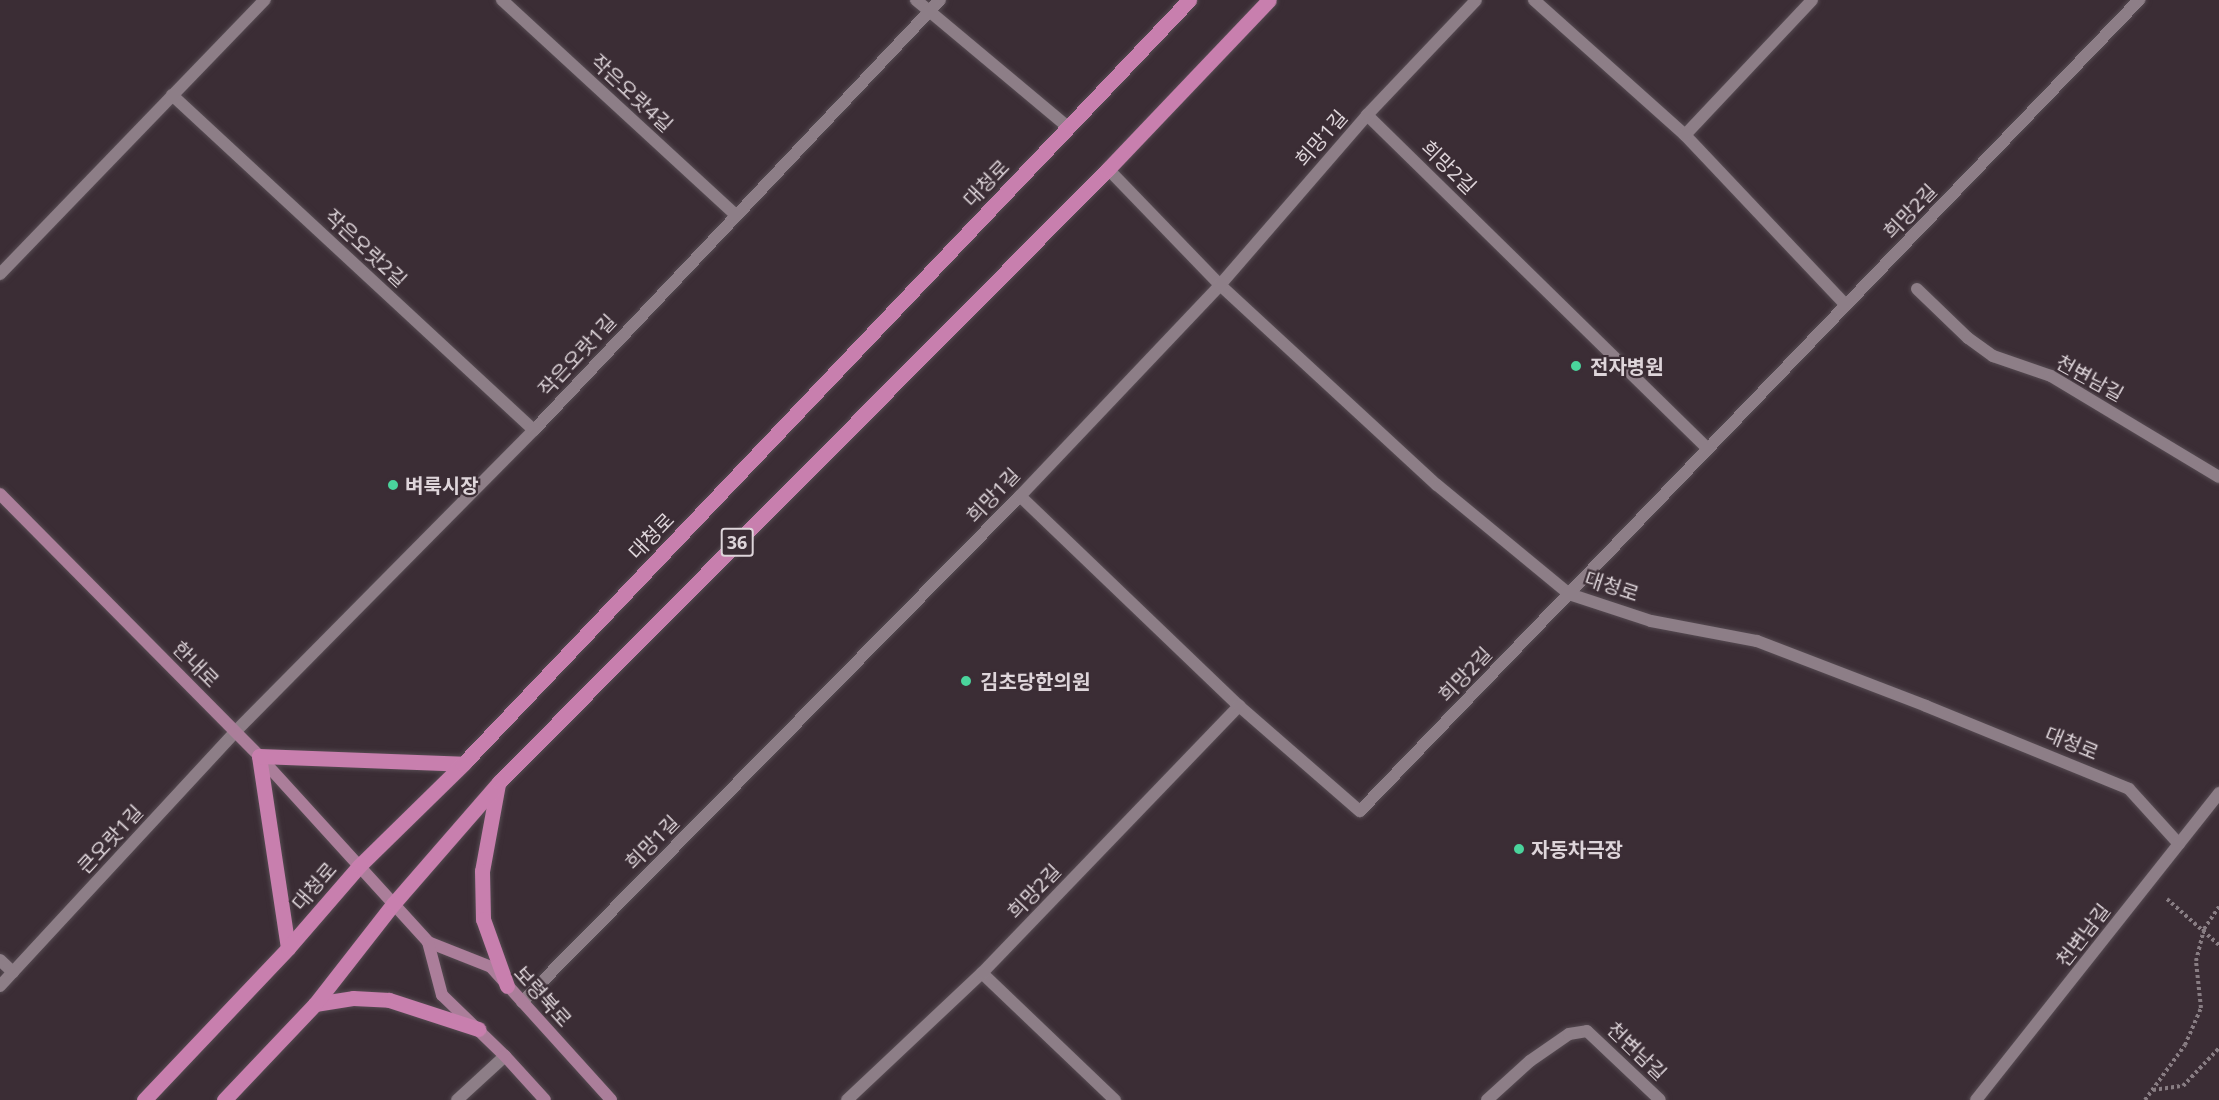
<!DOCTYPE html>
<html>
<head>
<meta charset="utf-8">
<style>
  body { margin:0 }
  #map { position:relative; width:2219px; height:1100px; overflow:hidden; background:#3b2d35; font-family:"Noto Sans","Noto Sans KR",sans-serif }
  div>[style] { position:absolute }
  .path>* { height:4px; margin-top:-2px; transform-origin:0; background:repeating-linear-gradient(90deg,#887d83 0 3px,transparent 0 6px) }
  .roads { filter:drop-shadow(0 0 2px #564b52) drop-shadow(0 0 2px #564b52) }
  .service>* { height:12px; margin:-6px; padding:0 6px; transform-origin:6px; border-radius:6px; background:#8d7e87 }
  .minor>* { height:12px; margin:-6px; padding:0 6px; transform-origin:6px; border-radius:6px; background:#8d7e87 }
  .tertiary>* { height:12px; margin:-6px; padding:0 6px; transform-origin:6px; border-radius:6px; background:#8d7e87 }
  .secondary>* { height:12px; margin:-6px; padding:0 6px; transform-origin:6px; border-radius:6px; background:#ab7e9a }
  .primary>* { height:15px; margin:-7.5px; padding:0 7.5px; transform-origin:7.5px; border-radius:7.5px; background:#c87fae }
  .dots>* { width:16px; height:16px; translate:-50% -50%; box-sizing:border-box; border:3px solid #3b2d35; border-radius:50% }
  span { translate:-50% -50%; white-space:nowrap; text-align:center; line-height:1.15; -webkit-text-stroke:4.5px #3b2d35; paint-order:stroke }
  .shield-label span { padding:2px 4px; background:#3b2d35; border:2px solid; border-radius:4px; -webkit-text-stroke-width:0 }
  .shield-label { font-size:18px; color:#ded5da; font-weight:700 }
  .street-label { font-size:20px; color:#ded5da }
  .poi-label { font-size:20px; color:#ded5da; font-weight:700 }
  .left { translate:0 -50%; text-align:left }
</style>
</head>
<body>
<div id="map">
  <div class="path">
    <i style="left:2167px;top:899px;width:69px;rotate:41.5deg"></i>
    <i style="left:2153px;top:1090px;width:30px;rotate:-8deg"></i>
    <i style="left:2183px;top:1086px;width:52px;rotate:-46.5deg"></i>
    <i style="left:2145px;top:1100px;width:68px;rotate:-54deg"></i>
    <i style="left:2185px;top:1045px;width:40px;rotate:-66.6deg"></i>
    <i style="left:2201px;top:1008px;width:47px;rotate:-96.1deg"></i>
    <i style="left:2196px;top:961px;width:33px;rotate:-76deg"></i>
    <i style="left:2204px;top:929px;width:27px;rotate:-56deg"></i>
  </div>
  <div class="roads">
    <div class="service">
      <i style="left:1917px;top:289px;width:71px;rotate:43.9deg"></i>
      <i style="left:1968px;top:338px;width:31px;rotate:36deg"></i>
      <i style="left:1993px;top:356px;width:61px;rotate:19deg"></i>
      <i style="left:2051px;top:376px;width:196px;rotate:31deg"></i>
    </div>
    <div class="minor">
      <i style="left:502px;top:0;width:318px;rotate:42.6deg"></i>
      <i style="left:916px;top:0;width:198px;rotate:39.9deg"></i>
      <i style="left:1534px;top:0;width:203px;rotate:41.8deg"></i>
      <i style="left:1685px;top:135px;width:234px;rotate:46.6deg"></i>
      <i style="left:172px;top:95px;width:493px;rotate:42.8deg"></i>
      <i style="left:1367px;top:115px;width:477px;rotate:44.4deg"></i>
      <i style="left:1685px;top:135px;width:185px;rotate:-46.7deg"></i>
      <i style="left:1108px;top:169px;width:161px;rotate:46deg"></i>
      <i style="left:1220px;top:285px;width:295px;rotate:42.7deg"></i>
      <i style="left:1437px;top:485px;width:171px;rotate:39.5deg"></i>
      <i style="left:1569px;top:594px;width:86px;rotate:18.2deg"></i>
      <i style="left:1651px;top:621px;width:108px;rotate:10.7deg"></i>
      <i style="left:1757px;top:641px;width:181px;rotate:21deg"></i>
      <i style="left:1926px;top:706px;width:219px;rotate:22.2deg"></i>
      <i style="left:2129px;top:789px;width:74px;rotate:47.7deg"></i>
      <i style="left:0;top:274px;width:381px;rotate:-46deg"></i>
      <i style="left:1020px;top:496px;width:303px;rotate:43.8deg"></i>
      <i style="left:0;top:960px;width:18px;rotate:43deg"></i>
      <i style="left:982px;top:973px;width:184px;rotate:43.7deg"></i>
      <i style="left:0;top:986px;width:347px;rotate:-47.2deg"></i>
      <i style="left:236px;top:731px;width:424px;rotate:-45.3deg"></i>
      <i style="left:534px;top:430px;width:591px;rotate:-46.64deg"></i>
      <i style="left:522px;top:1002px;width:710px;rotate:-45.46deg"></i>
      <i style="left:1020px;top:496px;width:291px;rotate:-46.5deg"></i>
      <i style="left:1220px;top:285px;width:225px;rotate:-49.1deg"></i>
      <i style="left:1367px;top:115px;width:158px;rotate:-46.5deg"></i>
      <i style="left:457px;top:1100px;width:65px;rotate:-42.5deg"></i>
      <i style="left:847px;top:1100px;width:185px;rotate:-43.3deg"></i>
      <i style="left:982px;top:973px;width:371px;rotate:-46.1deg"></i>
      <i style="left:1239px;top:706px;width:160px;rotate:41deg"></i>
      <i style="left:1360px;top:811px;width:1125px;rotate:-46.15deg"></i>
      <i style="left:1487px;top:1100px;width:58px;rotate:-42.2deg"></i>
      <i style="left:1530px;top:1061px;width:47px;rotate:-34.7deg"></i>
      <i style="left:1569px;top:1034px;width:18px;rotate:-9deg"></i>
      <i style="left:1587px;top:1031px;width:100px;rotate:43.4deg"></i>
    </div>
    <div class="tertiary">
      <i style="left:1976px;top:1100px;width:392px;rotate:-51.6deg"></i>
    </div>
    <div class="secondary">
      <i style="left:0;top:494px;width:368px;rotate:45.3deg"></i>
      <i style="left:259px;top:756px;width:251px;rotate:47.7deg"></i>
      <i style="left:428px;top:942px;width:68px;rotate:21.6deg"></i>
      <i style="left:491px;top:967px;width:179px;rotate:47.9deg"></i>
      <i style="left:428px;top:942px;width:55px;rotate:75.2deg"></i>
      <i style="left:442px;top:995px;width:88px;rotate:44.1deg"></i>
      <i style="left:505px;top:1056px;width:59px;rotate:47.7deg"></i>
    </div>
    <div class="primary">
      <i style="left:498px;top:784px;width:88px;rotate:100.4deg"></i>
      <i style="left:482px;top:871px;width:48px;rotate:88.8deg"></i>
      <i style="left:483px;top:919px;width:71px;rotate:70.3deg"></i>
      <i style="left:288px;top:948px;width:194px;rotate:-98.6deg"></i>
      <i style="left:259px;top:756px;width:204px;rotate:2.2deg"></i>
      <i style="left:315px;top:1004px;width:38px;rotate:-9deg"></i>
      <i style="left:353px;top:998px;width:36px;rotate:3deg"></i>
      <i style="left:389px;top:1000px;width:94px;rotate:18deg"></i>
      <i style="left:144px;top:1100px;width:209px;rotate:-46.5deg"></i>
      <i style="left:288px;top:948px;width:108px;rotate:-49.1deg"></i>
      <i style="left:359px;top:866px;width:146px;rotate:-44.4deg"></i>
      <i style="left:463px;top:764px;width:1054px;rotate:-46.46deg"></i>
      <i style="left:224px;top:1100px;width:132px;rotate:-46.5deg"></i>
      <i style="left:315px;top:1004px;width:128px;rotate:-52deg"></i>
      <i style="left:394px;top:903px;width:160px;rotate:-49deg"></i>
      <i style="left:499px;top:782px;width:864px;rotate:-45.19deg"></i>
      <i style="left:1108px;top:169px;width:233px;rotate:-46.4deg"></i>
    </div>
  </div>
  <div class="dots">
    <i style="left:1576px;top:366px;background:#4ad49c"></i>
    <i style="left:393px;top:485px;background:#4ad49c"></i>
    <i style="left:966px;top:681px;background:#4ad49c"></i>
    <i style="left:1519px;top:849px;background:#4ad49c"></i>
  </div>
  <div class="shield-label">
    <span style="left:737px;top:542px">36</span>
  </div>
  <div class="street-label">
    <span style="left:632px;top:93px;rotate:43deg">작은오랏4길</span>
    <span style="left:1321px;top:138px;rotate:-49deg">희망1길</span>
    <span style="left:1449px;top:167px;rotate:44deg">희망2길</span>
    <span style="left:986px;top:183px;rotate:-46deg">대청로</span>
    <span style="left:1910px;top:211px;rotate:-46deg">희망2길</span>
    <span style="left:366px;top:248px;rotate:43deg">작은오랏2길</span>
    <span style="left:577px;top:355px;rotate:-47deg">작은오랏1길</span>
    <span style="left:2090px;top:378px;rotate:29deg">천변남길</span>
    <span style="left:993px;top:495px;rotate:-46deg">희망1길</span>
    <span style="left:651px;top:536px;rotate:-46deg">대청로</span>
    <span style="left:1612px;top:586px;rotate:18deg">대청로</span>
    <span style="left:196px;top:664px;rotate:45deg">한내로</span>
    <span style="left:1465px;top:674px;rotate:-46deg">희망2길</span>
    <span style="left:2072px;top:743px;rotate:22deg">대청로</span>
    <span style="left:110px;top:839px;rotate:-47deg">큰오랏1길</span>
    <span style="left:652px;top:842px;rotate:-45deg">희망1길</span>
    <span style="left:314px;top:886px;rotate:-49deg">대청로</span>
    <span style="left:1034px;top:891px;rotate:-46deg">희망2길</span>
    <span style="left:2083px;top:935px;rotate:-52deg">천변남길</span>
    <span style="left:543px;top:996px;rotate:48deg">보령북로</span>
    <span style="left:1637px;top:1051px;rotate:44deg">천변남길</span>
  </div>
  <div class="poi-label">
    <span class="left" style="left:1590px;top:366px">전자병원</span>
    <span class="left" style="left:405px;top:485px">벼룩시장</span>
    <span class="left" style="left:980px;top:681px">김초당한의원</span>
    <span class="left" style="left:1531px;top:849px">자동차극장</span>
  </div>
</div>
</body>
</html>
